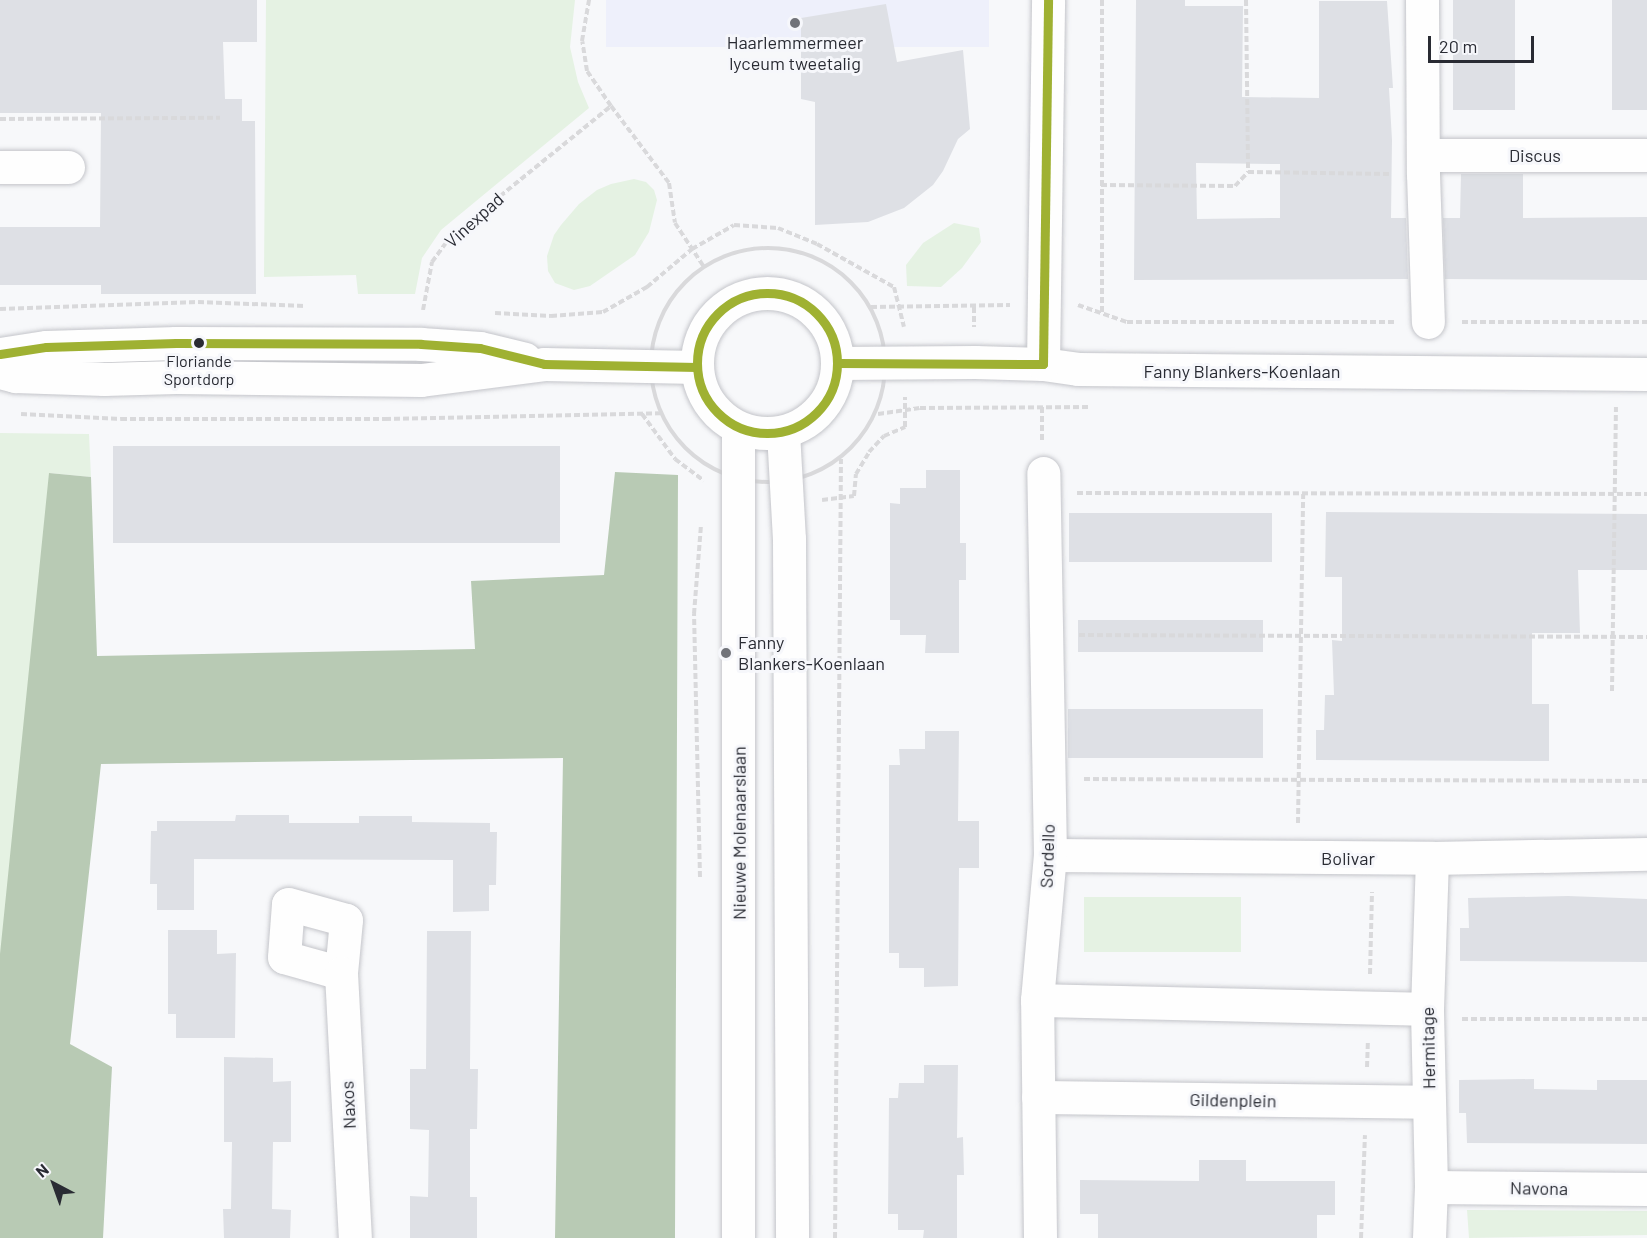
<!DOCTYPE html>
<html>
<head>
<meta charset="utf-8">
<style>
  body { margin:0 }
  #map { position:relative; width:1647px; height:1238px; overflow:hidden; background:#f7f8fa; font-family:Barlow,sans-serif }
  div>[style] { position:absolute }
  .built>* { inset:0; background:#eef0fb; transform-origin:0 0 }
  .green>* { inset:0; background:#e5f2e3; transform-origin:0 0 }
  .water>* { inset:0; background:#b8cab4 }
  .building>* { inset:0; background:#dee0e5; transform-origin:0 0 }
  .path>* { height:4px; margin-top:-2px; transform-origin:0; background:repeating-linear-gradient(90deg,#d9d9db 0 6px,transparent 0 9px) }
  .path>.ring { margin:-2px; padding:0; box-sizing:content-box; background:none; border:4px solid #d9d9db; border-radius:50% }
  .roads { filter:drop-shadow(0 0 2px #c4c5ca) drop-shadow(0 0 2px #c4c5ca) }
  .street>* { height:33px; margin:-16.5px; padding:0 16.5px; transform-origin:16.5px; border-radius:16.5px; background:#fefefe }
  .secondary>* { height:33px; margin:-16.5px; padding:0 16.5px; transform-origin:16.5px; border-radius:16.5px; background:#fefefe }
  .secondary>.ring { margin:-16.5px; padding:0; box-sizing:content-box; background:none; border:33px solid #fefefe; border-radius:50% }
  .bus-1>* { height:9px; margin:-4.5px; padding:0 4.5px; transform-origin:4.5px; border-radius:4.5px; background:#9fb132 }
  .bus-1>.ring { margin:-4.5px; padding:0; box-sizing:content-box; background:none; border:9px solid #9fb132; border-radius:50% }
  .dots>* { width:16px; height:16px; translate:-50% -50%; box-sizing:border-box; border:3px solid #f6f7fb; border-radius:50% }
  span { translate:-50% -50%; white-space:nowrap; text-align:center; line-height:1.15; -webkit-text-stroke:6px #f6f7fb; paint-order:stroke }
  .bus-label { font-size:16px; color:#292b33 }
  .poi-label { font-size:18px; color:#292b33 }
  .left { translate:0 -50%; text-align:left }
  .street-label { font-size:18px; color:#292b33 }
  .north { position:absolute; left:24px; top:1154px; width:60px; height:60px; -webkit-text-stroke:4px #f6f7fb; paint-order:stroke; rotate:319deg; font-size:16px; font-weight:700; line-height:24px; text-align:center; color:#292b33 }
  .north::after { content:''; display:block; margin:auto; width:21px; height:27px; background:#292b33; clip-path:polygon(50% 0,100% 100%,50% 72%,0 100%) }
  .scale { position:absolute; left:1428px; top:36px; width:106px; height:27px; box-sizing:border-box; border:3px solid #292b33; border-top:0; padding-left:8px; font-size:18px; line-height:21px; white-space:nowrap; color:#292b33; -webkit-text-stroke:4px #f6f7fb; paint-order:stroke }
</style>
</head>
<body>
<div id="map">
  <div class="built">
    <i style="left:606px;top:0;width:383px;height:47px"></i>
  </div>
  <div class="green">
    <i style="clip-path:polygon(266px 0,575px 0,570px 47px,578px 82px,589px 108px,441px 230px,422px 258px,415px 294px,358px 294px,356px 275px,264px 277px)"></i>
    <i style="clip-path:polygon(634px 179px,646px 182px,654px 190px,657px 200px,649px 232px,635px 255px,590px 286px,574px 290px,555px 283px,548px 271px,547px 256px,554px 235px,561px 225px,579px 204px,597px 190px,611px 184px)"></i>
    <i style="clip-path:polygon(954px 223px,979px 228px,981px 242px,962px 268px,941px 287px,907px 286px,906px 265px,923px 243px)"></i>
    <i style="clip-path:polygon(0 433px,89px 434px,91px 477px,50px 473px,0 1110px)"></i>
    <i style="left:1241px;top:897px;width:55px;height:157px;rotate:90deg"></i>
    <i style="clip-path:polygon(1467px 1210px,1647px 1211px,1647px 1235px,1469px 1238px)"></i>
  </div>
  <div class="water">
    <i style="clip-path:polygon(615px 472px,678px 475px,675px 1238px,555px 1238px,563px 758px,101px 764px,70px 1044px,112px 1067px,103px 1238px,0 1238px,0 954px,49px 473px,91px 477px,97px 656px,475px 649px,471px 581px,604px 575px)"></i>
  </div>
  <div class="building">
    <i style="clip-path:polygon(0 0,257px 0,257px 42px,223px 42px,225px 99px,242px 99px,242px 121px,255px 121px,256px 294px,101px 294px,101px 285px,0 285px,0 227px,100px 227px,101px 113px,0 113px)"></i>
    <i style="clip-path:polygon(evenodd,1136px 0,1185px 0,1185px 6px,1243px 6px,1242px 97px,1319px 98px,1319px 1px,1387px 1px,1393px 88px,1389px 88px,1392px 140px,1391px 218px,1406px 218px,1408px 279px,1134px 280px,1136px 0,1196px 163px,1280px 164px,1280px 218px,1197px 219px,1196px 163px)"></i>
    <i style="left:1453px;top:0;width:62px;height:110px"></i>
    <i style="left:1612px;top:0;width:35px;height:110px"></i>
    <i style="clip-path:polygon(886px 4px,897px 62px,963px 50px,970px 129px,958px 139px,943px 171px,933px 185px,904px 208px,868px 222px,815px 225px,815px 102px,801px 99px,801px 18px)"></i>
    <i style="clip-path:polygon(1461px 174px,1523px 174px,1523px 218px,1647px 217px,1647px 280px,1445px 279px,1443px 218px,1460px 218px)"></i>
    <i style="left:113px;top:446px;width:447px;height:97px"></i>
    <i style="clip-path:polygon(926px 470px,960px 470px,960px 543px,966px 543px,966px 580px,959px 580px,959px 653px,925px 653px,926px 635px,900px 635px,900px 620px,890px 620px,890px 503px,900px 504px,900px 488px,926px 488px)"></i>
    <i style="clip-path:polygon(1326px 512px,1647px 514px,1647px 570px,1578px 570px,1580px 633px,1532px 633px,1532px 704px,1549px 704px,1549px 761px,1316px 760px,1316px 730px,1324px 730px,1325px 695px,1334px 695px,1332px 640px,1342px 641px,1342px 577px,1325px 577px)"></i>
    <i style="left:1069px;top:513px;width:203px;height:49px"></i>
    <i style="left:1078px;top:620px;width:185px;height:32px"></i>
    <i style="left:1068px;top:709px;width:195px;height:49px"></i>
    <i style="clip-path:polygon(925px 731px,959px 731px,958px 821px,979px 821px,979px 868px,959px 868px,958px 986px,924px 987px,924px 968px,899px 968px,899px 953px,889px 953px,889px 765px,900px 765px,899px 749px,925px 749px)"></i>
    <i style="clip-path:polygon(236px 815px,289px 815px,289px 823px,359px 823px,359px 816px,412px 816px,412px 822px,490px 823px,490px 832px,497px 832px,496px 885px,489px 885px,489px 911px,453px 912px,453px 860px,194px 859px,194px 910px,157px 910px,157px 884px,150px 884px,151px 831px,157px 831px,157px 821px,235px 821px)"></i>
    <i style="clip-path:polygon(1568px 896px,1647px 899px,1647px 962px,1460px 961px,1460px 928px,1469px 928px,1468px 898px)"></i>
    <i style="clip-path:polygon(168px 930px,217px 930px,217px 954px,236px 953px,235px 1038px,176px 1038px,176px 1014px,168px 1014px)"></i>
    <i style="clip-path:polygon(427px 931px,471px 931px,470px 1069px,478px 1069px,477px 1129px,470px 1129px,470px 1197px,477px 1197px,477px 1238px,410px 1238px,410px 1196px,428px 1197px,429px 1130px,410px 1129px,410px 1069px,426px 1069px)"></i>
    <i style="clip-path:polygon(224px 1057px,273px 1058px,273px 1082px,291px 1081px,291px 1142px,273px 1142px,272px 1209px,291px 1210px,290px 1238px,224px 1238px,223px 1209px,231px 1209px,232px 1142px,224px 1142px)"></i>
    <i style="clip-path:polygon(924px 1065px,958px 1065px,957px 1138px,963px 1137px,964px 1175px,957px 1175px,957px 1238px,923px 1238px,924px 1230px,898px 1230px,898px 1214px,888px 1214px,889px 1098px,898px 1098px,899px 1083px,924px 1083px)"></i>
    <i style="clip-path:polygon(1534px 1079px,1534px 1089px,1597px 1090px,1597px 1080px,1647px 1080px,1647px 1144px,1467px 1143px,1466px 1113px,1459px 1113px,1459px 1080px)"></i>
    <i style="clip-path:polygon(1199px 1160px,1246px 1160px,1246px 1181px,1335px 1181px,1335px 1215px,1317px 1215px,1317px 1238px,1098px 1238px,1098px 1214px,1080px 1214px,1080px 1180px,1199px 1181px)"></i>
  </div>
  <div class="path">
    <i style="left:1102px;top:0;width:315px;rotate:90deg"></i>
    <i style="left:1246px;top:0;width:172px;rotate:89.3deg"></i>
    <i style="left:1248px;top:172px;width:141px;rotate:0.8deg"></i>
    <i style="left:611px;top:106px;width:96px;rotate:53deg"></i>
    <i style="left:669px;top:183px;width:40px;rotate:81.5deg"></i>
    <i style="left:675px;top:223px;width:53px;rotate:56.6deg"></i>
    <i style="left:0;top:119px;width:220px;rotate:-0.3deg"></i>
    <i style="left:1101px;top:185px;width:134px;rotate:0.4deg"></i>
    <i style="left:1235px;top:186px;width:19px;rotate:-47deg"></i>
    <i class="ring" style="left:651px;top:248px;width:230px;height:230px"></i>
    <i style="left:1078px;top:305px;width:52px;rotate:19.1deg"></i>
    <i style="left:1127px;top:322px;width:267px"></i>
    <i style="left:871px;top:307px;width:139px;rotate:-0.8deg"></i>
    <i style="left:974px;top:307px;width:20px;rotate:90deg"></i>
    <i style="left:0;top:309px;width:198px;rotate:-2deg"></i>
    <i style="left:198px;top:302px;width:107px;rotate:2.1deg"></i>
    <i style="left:423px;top:310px;width:49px;rotate:-79.4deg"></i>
    <i style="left:432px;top:262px;width:32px;rotate:-54deg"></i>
    <i style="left:451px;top:236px;width:206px;rotate:-39.1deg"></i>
    <i style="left:611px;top:106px;width:42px;rotate:-124.4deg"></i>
    <i style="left:587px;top:71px;width:30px;rotate:-99deg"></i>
    <i style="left:582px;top:41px;width:42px;rotate:-80.3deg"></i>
    <i style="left:495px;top:313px;width:56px;rotate:3.1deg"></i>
    <i style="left:551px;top:316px;width:52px;rotate:-4.4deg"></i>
    <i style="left:603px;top:312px;width:51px;rotate:-29.6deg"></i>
    <i style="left:647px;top:287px;width:59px;rotate:-40.2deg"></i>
    <i style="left:692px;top:249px;width:48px;rotate:-29.7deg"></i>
    <i style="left:734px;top:225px;width:44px;rotate:3.9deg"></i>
    <i style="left:778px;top:228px;width:42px;rotate:22.3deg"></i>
    <i style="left:817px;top:244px;width:88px;rotate:29.2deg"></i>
    <i style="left:894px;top:287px;width:41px;rotate:76deg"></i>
    <i style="left:1462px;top:322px;width:185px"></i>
    <i style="left:1042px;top:407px;width:33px;rotate:90deg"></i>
    <i style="left:21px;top:414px;width:100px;rotate:2.9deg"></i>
    <i style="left:121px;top:419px;width:264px"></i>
    <i style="left:385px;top:419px;width:276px;rotate:-1.2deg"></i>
    <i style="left:642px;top:414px;width:56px;rotate:53.7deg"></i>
    <i style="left:675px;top:459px;width:36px;rotate:37deg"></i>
    <i style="left:878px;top:414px;width:42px;rotate:-8.1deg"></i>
    <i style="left:920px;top:408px;width:171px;rotate:-0.3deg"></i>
    <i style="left:1077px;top:493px;width:570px;rotate:0.1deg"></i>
    <i style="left:822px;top:500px;width:32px;rotate:-7deg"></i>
    <i style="left:854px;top:496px;width:22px;rotate:-85deg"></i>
    <i style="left:856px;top:474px;width:26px;rotate:-59deg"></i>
    <i style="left:869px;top:452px;width:22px;rotate:-47deg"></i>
    <i style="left:884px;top:436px;width:23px;rotate:-23deg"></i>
    <i style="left:905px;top:427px;width:30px;rotate:-90deg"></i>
    <i style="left:1079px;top:635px;width:568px;rotate:0.2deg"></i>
    <i style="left:1612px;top:691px;width:284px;rotate:-89.2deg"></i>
    <i style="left:1084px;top:779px;width:563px;rotate:0.2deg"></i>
    <i style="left:1298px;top:823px;width:329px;rotate:-89.1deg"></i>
    <i style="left:700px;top:877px;width:263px;rotate:-91.3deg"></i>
    <i style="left:694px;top:614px;width:89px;rotate:-85.5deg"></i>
    <i style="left:1370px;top:974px;width:82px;rotate:-88.6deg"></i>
    <i style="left:1462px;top:1019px;width:185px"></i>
    <i style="left:1367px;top:1067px;width:25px;rotate:-88deg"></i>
    <i style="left:835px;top:1238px;width:779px;rotate:-89.56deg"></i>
    <i style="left:1361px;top:1238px;width:103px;rotate:-87.8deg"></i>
  </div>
  <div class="roads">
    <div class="street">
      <i style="left:1422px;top:0;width:174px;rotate:89.7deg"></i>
      <i style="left:1423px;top:174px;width:148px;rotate:88.1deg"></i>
      <i style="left:1423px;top:155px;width:224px"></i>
      <i style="left:0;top:167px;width:68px"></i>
      <i style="left:838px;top:363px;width:137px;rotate:-0.4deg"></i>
      <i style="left:975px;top:362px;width:68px;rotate:1.7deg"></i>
      <i style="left:1043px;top:364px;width:35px;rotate:8deg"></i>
      <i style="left:1078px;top:369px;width:569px;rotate:0.5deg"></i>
      <i style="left:1043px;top:364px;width:364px;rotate:-89.2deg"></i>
      <i style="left:1050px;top:855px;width:382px;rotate:0.4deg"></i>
      <i style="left:1432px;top:858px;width:215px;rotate:-1.1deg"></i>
      <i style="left:341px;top:973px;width:59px;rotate:-164.3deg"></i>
      <i style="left:284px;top:957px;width:53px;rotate:-85.7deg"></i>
      <i style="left:288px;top:904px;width:60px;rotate:15.4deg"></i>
      <i style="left:346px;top:920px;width:53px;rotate:95.4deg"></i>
      <i style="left:341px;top:973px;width:265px;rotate:87deg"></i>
      <i style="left:1037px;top:1000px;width:390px;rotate:1.3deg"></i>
      <i style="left:1038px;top:1097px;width:390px;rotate:0.7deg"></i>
      <i style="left:1431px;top:1187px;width:216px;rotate:0.5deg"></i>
      <i style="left:1040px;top:1238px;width:238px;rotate:-90.7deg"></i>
      <i style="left:1037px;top:1000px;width:146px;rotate:-84.9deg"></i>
      <i style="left:1050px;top:855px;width:382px;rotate:-91deg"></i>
      <i style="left:1429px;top:1238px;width:51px;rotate:-87.8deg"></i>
      <i style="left:1431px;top:1187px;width:178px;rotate:-91.3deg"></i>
      <i style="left:1427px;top:1009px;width:151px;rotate:-88.1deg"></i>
    </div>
    <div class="secondary">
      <i class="ring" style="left:697px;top:293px;width:107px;height:107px"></i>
      <i style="left:0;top:354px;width:47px;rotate:-8.7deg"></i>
      <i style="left:46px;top:347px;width:130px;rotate:-1.8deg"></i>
      <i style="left:176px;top:343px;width:245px;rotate:0.2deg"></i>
      <i style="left:421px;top:344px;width:59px;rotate:3.9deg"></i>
      <i style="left:480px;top:348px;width:46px;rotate:13.7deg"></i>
      <i style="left:0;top:372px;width:16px;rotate:15deg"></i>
      <i style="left:15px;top:376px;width:89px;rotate:1.9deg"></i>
      <i style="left:104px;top:379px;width:72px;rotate:-1.6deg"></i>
      <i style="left:176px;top:377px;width:245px;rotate:0.7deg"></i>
      <i style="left:421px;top:380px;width:124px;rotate:-7.4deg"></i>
      <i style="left:544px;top:364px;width:153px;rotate:1.1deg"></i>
      <i style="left:783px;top:432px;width:107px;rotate:86.8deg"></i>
      <i style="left:789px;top:539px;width:699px;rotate:89.75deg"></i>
      <i style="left:738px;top:1238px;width:810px;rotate:-90deg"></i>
    </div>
  </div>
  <div class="bus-1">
    <i class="ring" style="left:697px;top:293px;width:131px;height:131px"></i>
    <i style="left:0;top:354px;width:47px;rotate:-8.7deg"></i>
    <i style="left:46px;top:347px;width:130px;rotate:-1.8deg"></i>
    <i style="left:176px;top:343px;width:245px;rotate:0.2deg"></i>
    <i style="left:421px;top:344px;width:59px;rotate:3.9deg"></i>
    <i style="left:480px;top:348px;width:66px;rotate:14deg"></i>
    <i style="left:544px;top:364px;width:153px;rotate:1.1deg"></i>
    <i style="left:838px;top:363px;width:205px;rotate:0.3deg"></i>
    <i style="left:1043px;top:364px;width:364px;rotate:-89.2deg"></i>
  </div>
  <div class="dots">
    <i style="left:795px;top:23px;background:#717379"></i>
    <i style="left:199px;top:343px;background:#292b33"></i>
    <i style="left:726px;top:653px;background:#717379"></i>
  </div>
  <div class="bus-label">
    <span style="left:199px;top:370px">Floriande<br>Sportdorp</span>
  </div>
  <div class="poi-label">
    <span style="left:795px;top:53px">Haarlemmermeer<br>lyceum tweetalig</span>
    <span class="left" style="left:738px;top:653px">Fanny<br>Blankers-Koenlaan</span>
  </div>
  <div class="street-label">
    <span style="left:1535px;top:155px">Discus</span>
    <span style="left:474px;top:220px;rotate:-42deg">Vinexpad</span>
    <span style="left:1242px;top:371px">Fanny Blankers-Koenlaan</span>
    <span style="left:739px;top:833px;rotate:-90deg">Nieuwe Molenaarslaan</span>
    <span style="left:1047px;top:856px;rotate:-88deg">Sordello</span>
    <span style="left:1348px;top:858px">Bolivar</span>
    <span style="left:1428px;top:1048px;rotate:-91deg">Hermitage</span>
    <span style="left:1233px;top:1100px;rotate:1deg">Gildenplein</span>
    <span style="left:348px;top:1105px;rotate:-93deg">Naxos</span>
    <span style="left:1539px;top:1188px;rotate:1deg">Navona</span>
  </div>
  <div class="north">N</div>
  <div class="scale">20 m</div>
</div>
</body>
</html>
